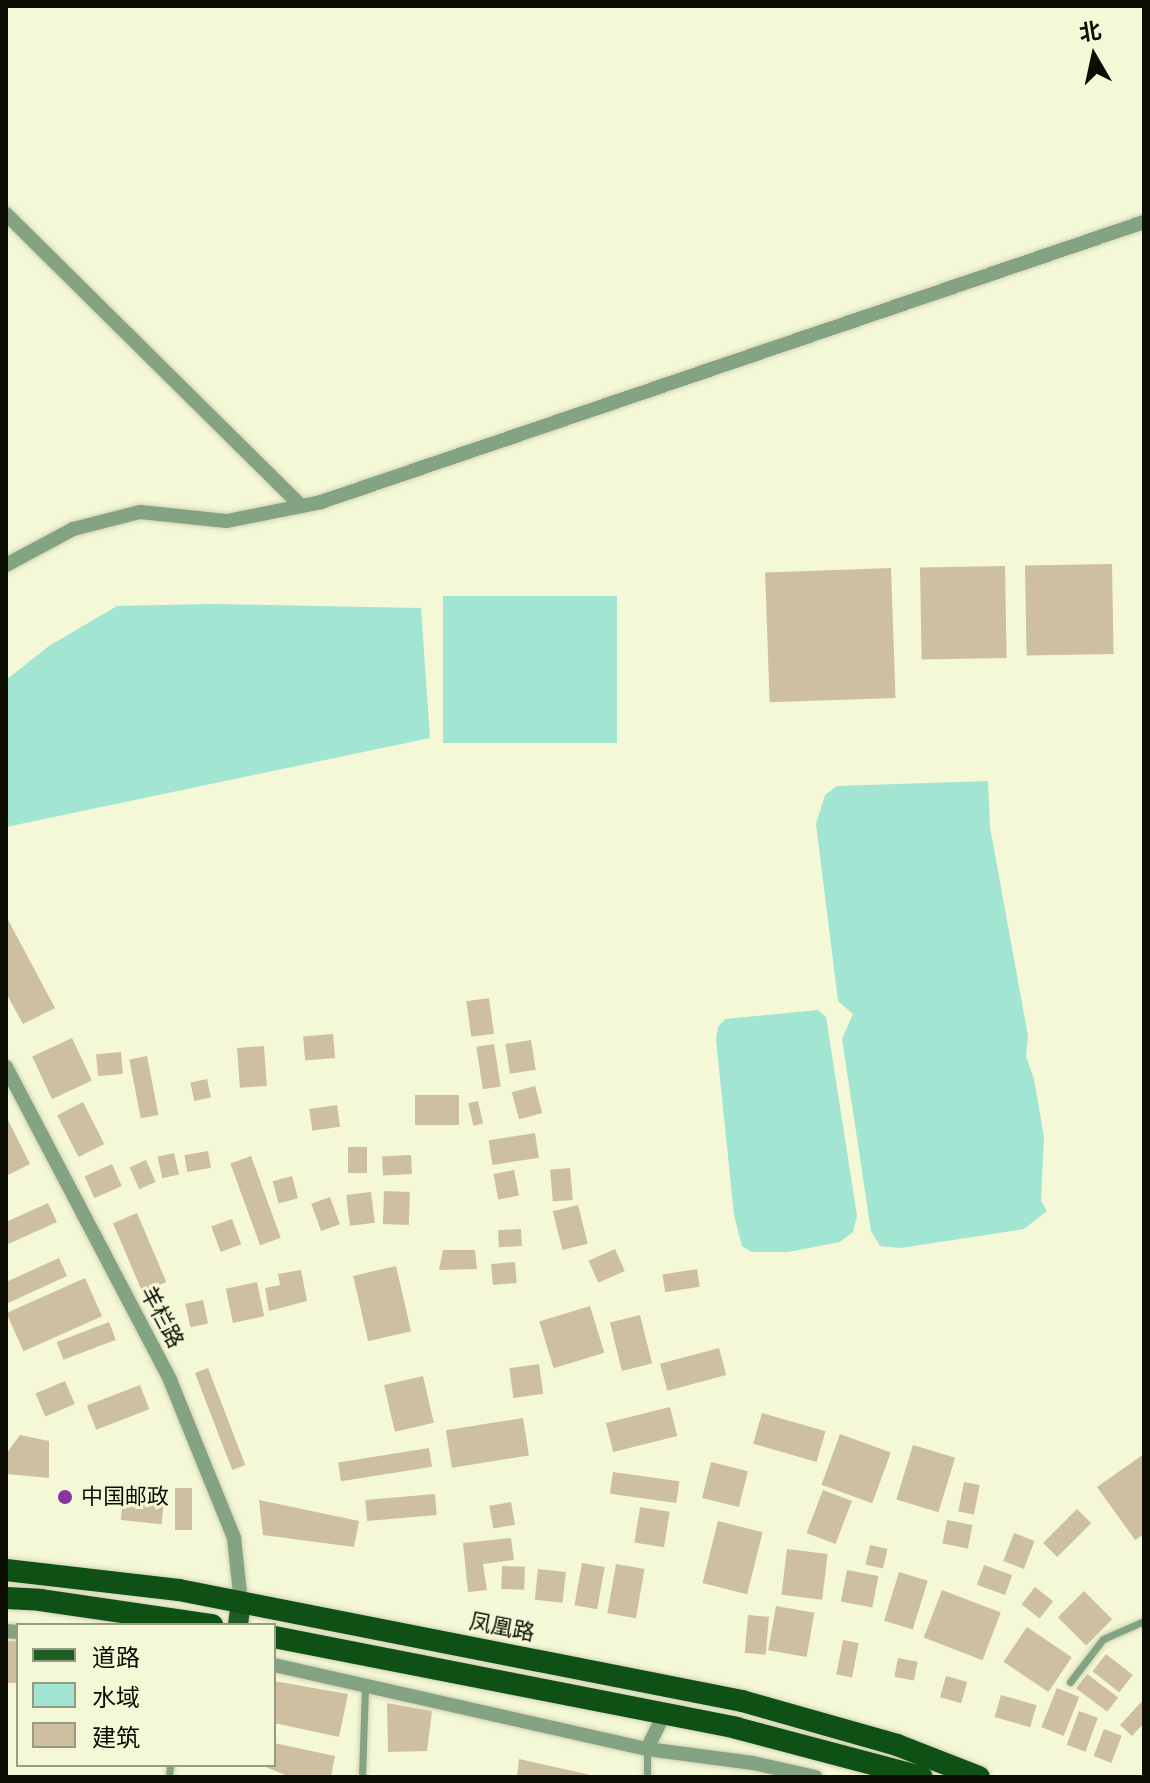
<!DOCTYPE html>
<html>
<head>
<meta charset="utf-8">
<style>
  body { margin:0 }
  #map { position:relative; width:1150px; height:1783px; overflow:hidden; background:#f4f8d6; font-family:"Work Sans","Noto Sans SC",sans-serif }
  div>[style] { position:absolute }
  .water>* { inset:0; background:#a1e5d2; transform-origin:0 0 }
  .building>* { inset:0; background:#cfbfa1; transform-origin:0 0 }
  .roads { filter:drop-shadow(0 0 2px #cfd2b4) drop-shadow(0 0 2px #cfd2b4) }
  .service>* { height:7px; margin:-3.5px; padding:0 3.5px; transform-origin:3.5px; border-radius:3.5px; background:#83a382 }
  .minor>* { height:14px; margin:-7px; padding:0 7px; transform-origin:7px; border-radius:7px; background:#83a382 }
  .primary>* { height:20px; margin:-10px; padding:0 10px; transform-origin:10px; border-radius:10px; background:#1e5e22 }
  .trunk>* { height:22px; margin:-11px; padding:0 11px; transform-origin:11px; border-radius:11px; background:#0f5015 }
  .dots>* { width:22px; height:22px; translate:-50% -50%; box-sizing:border-box; border:4px solid #f4f8d6; border-radius:50% }
  span { translate:-50% -50%; white-space:nowrap; text-align:center; line-height:1.15; -webkit-text-stroke:6px #f4f8d6; paint-order:stroke }
  .street-label { font-size:22px; color:#0c0d03 }
  .poi-label { font-size:22px; color:#0c0d03 }
  .left { translate:0 -50%; text-align:left }
  .frame { position:absolute; inset:0; border:8px solid #0c0d03; pointer-events:none }
  .legend { position:absolute; left:16px; top:1623px; width:260px; height:144px; box-sizing:border-box; background:#f4f8d6; border:2px solid #979a82; margin:0; padding:10px 14px; list-style:none; font-size:24px; color:#0c0d03 }
  .legend li { display:flex; align-items:center; gap:16px; height:40px }
  .legend b { width:40px; border:2px solid #979a82 }
  .north { position:absolute; left:1054px; top:16px; width:80px; height:80px; -webkit-text-stroke:6px #f4f8d6; paint-order:stroke; rotate:351deg; font-size:22px; font-weight:700; line-height:32px; text-align:center; color:#0c0d03 }
  .north::after { content:''; display:block; margin:auto; width:28px; height:36px; background:#0c0d03; clip-path:polygon(50% 0,100% 100%,50% 72%,0 100%) }
</style>
</head>
<body>
<div id="map">
  <div class="water">
    <i style="left:443px;top:596px;width:174px;height:147px"></i>
    <i style="clip-path:polygon(211px 604px,421px 608px,430px 738px,6px 827px,6px 680px,49px 646px,117px 606px)"></i>
    <i style="clip-path:polygon(988px 781px,990px 827px,1028px 1036px,1026px 1056px,1034px 1079px,1044px 1137px,1041px 1201px,1047px 1211px,1024px 1229px,901px 1248px,880px 1246px,871px 1231px,842px 1039px,853px 1014px,838px 1001px,816px 824px,825px 795px,837px 786px)"></i>
    <i style="clip-path:polygon(818px 1010px,826px 1017px,857px 1216px,853px 1232px,840px 1242px,788px 1252px,752px 1252px,742px 1246px,734px 1215px,716px 1039px,718px 1027px,725px 1019px)"></i>
  </div>
  <div class="building">
    <i style="left:1112px;top:564px;width:90px;height:87px;rotate:89deg"></i>
    <i style="left:1005px;top:566px;width:92px;height:85px;rotate:89deg"></i>
    <i style="left:891px;top:568px;width:130px;height:126px;rotate:88deg"></i>
    <i style="clip-path:polygon(6px 916px,55px 1008px,23px 1024px,6px 993px)"></i>
    <i style="left:489px;top:998px;width:36px;height:23px;rotate:82deg"></i>
    <i style="left:333px;top:1034px;width:24px;height:30px;rotate:85deg"></i>
    <i style="left:72px;top:1038px;width:47px;height:44px;rotate:65deg"></i>
    <i style="left:531px;top:1040px;width:30px;height:26px;rotate:81deg"></i>
    <i style="left:494px;top:1044px;width:43px;height:18px;rotate:81deg"></i>
    <i style="left:264px;top:1046px;width:40px;height:27px;rotate:86deg"></i>
    <i style="left:121px;top:1052px;width:22px;height:25px;rotate:85deg"></i>
    <i style="left:147px;top:1056px;width:60px;height:18px;rotate:79deg"></i>
    <i style="left:207px;top:1079px;width:19px;height:17px;rotate:78deg"></i>
    <i style="left:535px;top:1086px;width:28px;height:24px;rotate:75deg"></i>
    <i style="left:415px;top:1095px;width:44px;height:30px"></i>
    <i style="left:478px;top:1101px;width:23px;height:10px;rotate:77deg"></i>
    <i style="left:83px;top:1102px;width:47px;height:29px;rotate:63deg"></i>
    <i style="left:337px;top:1105px;width:22px;height:28px;rotate:82deg"></i>
    <i style="clip-path:polygon(6px 1116px,30px 1164px,6px 1176px)"></i>
    <i style="left:535px;top:1133px;width:25px;height:47px;rotate:81deg"></i>
    <i style="left:348px;top:1147px;width:19px;height:26px"></i>
    <i style="left:208px;top:1151px;width:17px;height:24px;rotate:80deg"></i>
    <i style="left:174px;top:1153px;width:22px;height:17px;rotate:77deg"></i>
    <i style="left:411px;top:1155px;width:19px;height:29px;rotate:87deg"></i>
    <i style="left:251px;top:1156px;width:87px;height:22px;rotate:70deg"></i>
    <i style="left:146px;top:1160px;width:24px;height:18px;rotate:66deg"></i>
    <i style="left:112px;top:1164px;width:24px;height:30px;rotate:66deg"></i>
    <i style="left:570px;top:1168px;width:32px;height:20px;rotate:85deg"></i>
    <i style="left:514px;top:1170px;width:26px;height:21px;rotate:79deg"></i>
    <i style="left:292px;top:1176px;width:23px;height:20px;rotate:75deg"></i>
    <i style="left:384px;top:1191px;width:26px;height:33px;rotate:2deg"></i>
    <i style="left:371px;top:1192px;width:31px;height:25px;rotate:83deg"></i>
    <i style="left:330px;top:1197px;width:29px;height:20px;rotate:70deg"></i>
    <i style="clip-path:polygon(48px 1203px,57px 1222px,6px 1245px,6px 1222px)"></i>
    <i style="left:578px;top:1205px;width:40px;height:26px;rotate:76deg"></i>
    <i style="left:137px;top:1213px;width:75px;height:26px;rotate:67deg"></i>
    <i style="left:232px;top:1219px;width:27px;height:22px;rotate:70deg"></i>
    <i style="left:521px;top:1229px;width:17px;height:23px;rotate:87deg"></i>
    <i style="left:615px;top:1249px;width:24px;height:29px;rotate:66deg"></i>
    <i style="clip-path:polygon(443px 1250px,475px 1250px,477px 1269px,439px 1270px)"></i>
    <i style="clip-path:polygon(59px 1258px,67px 1276px,6px 1304px,6px 1282px)"></i>
    <i style="left:515px;top:1262px;width:21px;height:24px;rotate:85deg"></i>
    <i style="left:396px;top:1266px;width:67px;height:44px;rotate:77deg"></i>
    <i style="left:697px;top:1269px;width:18px;height:35px;rotate:81deg"></i>
    <i style="clip-path:polygon(301px 1270px,307px 1301px,269px 1311px,265px 1288px,280px 1285px,278px 1274px)"></i>
    <i style="left:85px;top:1278px;width:42px;height:86px;rotate:66deg"></i>
    <i style="left:257px;top:1282px;width:35px;height:32px;rotate:78deg"></i>
    <i style="left:203px;top:1300px;width:24px;height:18px;rotate:78deg"></i>
    <i style="left:590px;top:1306px;width:49px;height:53px;rotate:73deg"></i>
    <i style="left:640px;top:1315px;width:50px;height:31px;rotate:76deg"></i>
    <i style="left:109px;top:1322px;width:19px;height:56px;rotate:69deg"></i>
    <i style="left:719px;top:1348px;width:28px;height:61px;rotate:75deg"></i>
    <i style="left:539px;top:1364px;width:30px;height:30px;rotate:82deg"></i>
    <i style="left:208px;top:1368px;width:104px;height:14px;rotate:69deg"></i>
    <i style="left:423px;top:1376px;width:48px;height:40px;rotate:77deg"></i>
    <i style="left:65px;top:1381px;width:25px;height:32px;rotate:67deg"></i>
    <i style="left:140px;top:1385px;width:26px;height:57px;rotate:69deg"></i>
    <i style="left:670px;top:1407px;width:30px;height:66px;rotate:76deg"></i>
    <i style="left:762px;top:1413px;width:66px;height:32px;rotate:16deg"></i>
    <i style="left:523px;top:1418px;width:38px;height:78px;rotate:81deg"></i>
    <i style="left:840px;top:1434px;width:54px;height:54px;rotate:20deg"></i>
    <i style="clip-path:polygon(20px 1435px,49px 1441px,49px 1478px,6px 1474px,6px 1454px)"></i>
    <i style="left:913px;top:1445px;width:44px;height:57px;rotate:17deg"></i>
    <i style="left:429px;top:1448px;width:19px;height:92px;rotate:81deg"></i>
    <i style="clip-path:polygon(1144px 1454px,1144px 1534px,1135px 1540px,1097px 1487px)"></i>
    <i style="left:711px;top:1462px;width:38px;height:37px;rotate:14deg"></i>
    <i style="left:613px;top:1472px;width:67px;height:22px;rotate:8deg"></i>
    <i style="left:964px;top:1482px;width:16px;height:30px;rotate:11deg"></i>
    <i style="left:175px;top:1488px;width:17px;height:42px"></i>
    <i style="left:823px;top:1490px;width:31px;height:46px;rotate:21deg"></i>
    <i style="left:435px;top:1494px;width:21px;height:70px;rotate:85deg"></i>
    <i style="left:123px;top:1499px;width:41px;height:21px;rotate:6deg"></i>
    <i style="clip-path:polygon(259px 1500px,359px 1521px,354px 1547px,263px 1535px)"></i>
    <i style="left:511px;top:1502px;width:23px;height:22px;rotate:80deg"></i>
    <i style="left:640px;top:1507px;width:30px;height:36px;rotate:9deg"></i>
    <i style="left:1077px;top:1509px;width:20px;height:48px;rotate:45deg"></i>
    <i style="left:947px;top:1520px;width:26px;height:24px;rotate:11deg"></i>
    <i style="left:718px;top:1521px;width:46px;height:64px;rotate:14deg"></i>
    <i style="left:1014px;top:1533px;width:22px;height:30px;rotate:21deg"></i>
    <i style="clip-path:polygon(511px 1538px,514px 1560px,483px 1564px,487px 1590px,468px 1592px,463px 1543px)"></i>
    <i style="left:870px;top:1545px;width:18px;height:20px;rotate:13deg"></i>
    <i style="left:787px;top:1549px;width:41px;height:46px;rotate:7deg"></i>
    <i style="left:582px;top:1563px;width:23px;height:43px;rotate:10deg"></i>
    <i style="left:616px;top:1564px;width:29px;height:50px;rotate:10deg"></i>
    <i style="left:984px;top:1565px;width:30px;height:21px;rotate:20deg"></i>
    <i style="left:502px;top:1566px;width:23px;height:23px;rotate:2deg"></i>
    <i style="left:538px;top:1569px;width:28px;height:31px;rotate:6deg"></i>
    <i style="left:847px;top:1570px;width:32px;height:32px;rotate:11deg"></i>
    <i style="left:899px;top:1572px;width:30px;height:51px;rotate:17deg"></i>
    <i style="left:1035px;top:1587px;width:23px;height:22px;rotate:38deg"></i>
    <i style="left:942px;top:1590px;width:63px;height:51px;rotate:21deg"></i>
    <i style="left:1084px;top:1591px;width:40px;height:37px;rotate:45deg"></i>
    <i style="left:776px;top:1606px;width:39px;height:45px;rotate:10deg"></i>
    <i style="left:748px;top:1615px;width:21px;height:38px;rotate:5deg"></i>
    <i style="left:1027px;top:1627px;width:54px;height:42px;rotate:34deg"></i>
    <i style="left:843px;top:1640px;width:16px;height:35px;rotate:11deg"></i>
    <i style="left:18px;top:1641px;width:42px;height:12px;rotate:90deg"></i>
    <i style="left:1106px;top:1654px;width:34px;height:22px;rotate:38deg"></i>
    <i style="left:898px;top:1658px;width:20px;height:19px;rotate:11deg"></i>
    <i style="left:1087px;top:1674px;width:39px;height:18px;rotate:37deg"></i>
    <i style="left:946px;top:1676px;width:22px;height:22px;rotate:16deg"></i>
    <i style="clip-path:polygon(274px 1681px,348px 1694px,339px 1737px,274px 1723px)"></i>
    <i style="left:1057px;top:1688px;width:24px;height:42px;rotate:22deg"></i>
    <i style="left:1001px;top:1695px;width:37px;height:23px;rotate:16deg"></i>
    <i style="clip-path:polygon(1144px 1699px,1144px 1723px,1132px 1736px,1120px 1725px)"></i>
    <i style="clip-path:polygon(387px 1703px,432px 1711px,427px 1751px,388px 1752px)"></i>
    <i style="left:1079px;top:1711px;width:20px;height:36px;rotate:20deg"></i>
    <i style="left:1104px;top:1729px;width:19px;height:29px;rotate:21deg"></i>
    <i style="clip-path:polygon(274px 1743px,335px 1756px,331px 1777px,290px 1777px,261px 1765px,274px 1765px)"></i>
    <i style="clip-path:polygon(519px 1759px,595px 1776px,595px 1777px,517px 1777px)"></i>
  </div>
  <div class="roads">
    <div class="service">
      <i style="left:1070px;top:1682px;width:54px;rotate:-52.5deg"></i>
      <i style="left:1103px;top:1639px;width:45px;rotate:-23.7deg"></i>
      <i style="left:647px;top:1749px;width:28px;rotate:90deg"></i>
      <i style="left:169px;top:1777px;width:12px;rotate:-85deg"></i>
      <i style="left:362px;top:1777px;width:91px;rotate:-88.1deg"></i>
    </div>
    <div class="minor">
      <i style="left:6px;top:214px;width:415px;rotate:44.7deg"></i>
      <i style="left:6px;top:565px;width:76px;rotate:-28.2deg"></i>
      <i style="left:73px;top:529px;width:69px;rotate:-14.2deg"></i>
      <i style="left:140px;top:512px;width:87px;rotate:5.9deg"></i>
      <i style="left:227px;top:521px;width:96px;rotate:-11.4deg"></i>
      <i style="left:321px;top:502px;width:869px;rotate:-18.79deg"></i>
      <i style="left:6px;top:1067px;width:353px;rotate:62.3deg"></i>
      <i style="left:170px;top:1380px;width:170px;rotate:67.9deg"></i>
      <i style="left:234px;top:1538px;width:64px;rotate:83.8deg"></i>
      <i style="left:6px;top:1631px;width:12px;rotate:5deg"></i>
      <i style="left:274px;top:1665px;width:382px;rotate:12.7deg"></i>
      <i style="left:647px;top:1749px;width:39px;rotate:-64deg"></i>
      <i style="left:647px;top:1749px;width:107px;rotate:7.5deg"></i>
      <i style="left:753px;top:1763px;width:64px;rotate:12.7deg"></i>
    </div>
    <div class="primary">
      <i style="left:238px;top:1625px;width:23px;rotate:-83deg"></i>
    </div>
    <div class="trunk">
      <i style="left:6px;top:1570px;width:174px;rotate:6.6deg"></i>
      <i style="left:179px;top:1590px;width:574px;rotate:11.15deg"></i>
      <i style="left:742px;top:1701px;width:161px;rotate:15.8deg"></i>
      <i style="left:897px;top:1745px;width:88px;rotate:21.3deg"></i>
      <i style="left:6px;top:1598px;width:34px;rotate:3deg"></i>
      <i style="left:40px;top:1600px;width:174px;rotate:8.3deg"></i>
      <i style="left:274px;top:1637px;width:471px;rotate:11.1deg"></i>
      <i style="left:736px;top:1728px;width:192px;rotate:14.8deg"></i>
    </div>
  </div>
  <div class="dots">
    <i style="left:65px;top:1497px;background:#8b339f"></i>
  </div>
  <div class="street-label">
    <span style="left:162px;top:1317px;rotate:62deg">羊栏路</span>
    <span style="left:502px;top:1627px;rotate:11deg">凤凰路</span>
  </div>
  <div class="poi-label">
    <span class="left" style="left:81px;top:1497px">中国邮政</span>
  </div>
  <div class="frame"></div>
  <ul class="legend">
  <li><b style="height:10px;background:#1e5e22"></b>道路</li>
  <li><b style="height:22px;background:#a1e5d2"></b>水域</li>
  <li><b style="height:22px;background:#cfbfa1"></b>建筑</li>
  </ul>
  <div class="north">北</div>
</div>
</body>
</html>
